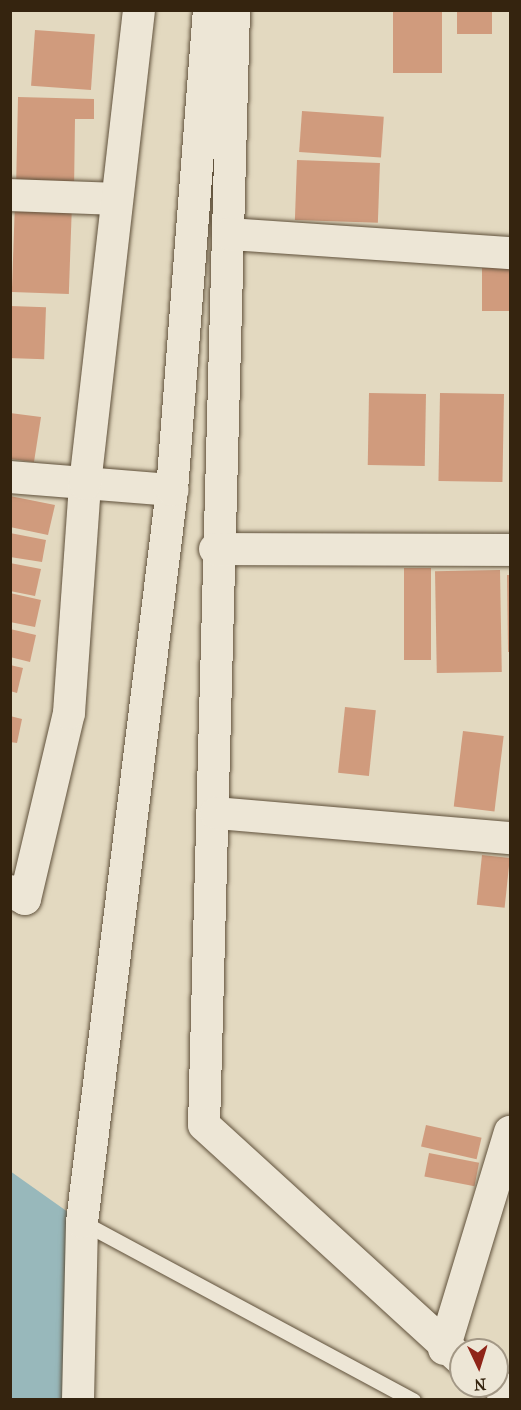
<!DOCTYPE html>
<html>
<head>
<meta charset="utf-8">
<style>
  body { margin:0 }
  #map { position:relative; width:521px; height:1410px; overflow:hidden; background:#e3d9c0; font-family:"IM FELL French Canon",serif }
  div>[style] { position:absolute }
  .water>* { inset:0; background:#98b8bb }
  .building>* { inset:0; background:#d09b7d; transform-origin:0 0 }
  .roads { filter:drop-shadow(0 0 2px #60513b) drop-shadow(0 0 2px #60513b) }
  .service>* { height:15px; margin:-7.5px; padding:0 7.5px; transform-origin:7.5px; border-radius:7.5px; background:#ede6d6 }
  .minor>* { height:32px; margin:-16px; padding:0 16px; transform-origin:16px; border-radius:16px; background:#ede6d6 }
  span { translate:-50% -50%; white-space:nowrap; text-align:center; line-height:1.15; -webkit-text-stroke:4.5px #ede6d6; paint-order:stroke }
  .frame { position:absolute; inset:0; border:12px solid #35240f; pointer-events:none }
  .north { position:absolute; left:449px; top:1338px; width:60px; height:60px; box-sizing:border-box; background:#ede6d6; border:2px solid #a39886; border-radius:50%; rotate:176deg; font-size:16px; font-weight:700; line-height:24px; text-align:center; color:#35240f }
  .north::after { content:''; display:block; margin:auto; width:21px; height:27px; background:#8f2418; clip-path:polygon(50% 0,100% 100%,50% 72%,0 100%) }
</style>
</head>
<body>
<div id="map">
  <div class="water">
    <i style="clip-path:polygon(10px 1171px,82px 1222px,67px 1399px,11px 1399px)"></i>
  </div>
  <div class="building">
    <i style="left:393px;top:10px;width:49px;height:63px"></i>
    <i style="left:457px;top:10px;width:35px;height:24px"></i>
    <i style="left:35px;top:30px;width:60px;height:56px;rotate:4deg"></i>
    <i style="clip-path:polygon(18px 97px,94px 99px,94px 119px,75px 119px,74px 192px,16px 190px)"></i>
    <i style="left:302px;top:111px;width:82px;height:41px;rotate:4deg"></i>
    <i style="left:297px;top:160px;width:83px;height:60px;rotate:2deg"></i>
    <i style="left:15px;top:202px;width:57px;height:90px;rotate:2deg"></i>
    <i style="left:482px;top:268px;width:28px;height:43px"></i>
    <i style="left:10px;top:306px;width:36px;height:52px;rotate:2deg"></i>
    <i style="left:369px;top:393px;width:57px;height:72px;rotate:1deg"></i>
    <i style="left:440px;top:393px;width:64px;height:88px;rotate:1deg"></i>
    <i style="clip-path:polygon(10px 413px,41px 417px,34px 462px,10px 459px)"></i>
    <i style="clip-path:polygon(10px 496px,55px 505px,48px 535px,10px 527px)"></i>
    <i style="clip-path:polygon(10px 533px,46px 540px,42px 562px,10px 557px)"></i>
    <i style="clip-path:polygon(10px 563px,41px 569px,35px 596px,10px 591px)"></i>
    <i style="left:404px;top:568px;width:27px;height:92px"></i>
    <i style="left:500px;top:570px;width:102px;height:65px;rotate:89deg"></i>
    <i style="clip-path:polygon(507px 575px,510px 575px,510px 652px,508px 652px)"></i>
    <i style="clip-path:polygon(10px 593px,41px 600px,35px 627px,10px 622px)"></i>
    <i style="clip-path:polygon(10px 629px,36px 635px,30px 662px,10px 657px)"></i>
    <i style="clip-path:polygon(10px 665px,23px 668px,17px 693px,10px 691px)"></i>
    <i style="left:345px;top:707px;width:31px;height:66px;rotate:6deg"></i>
    <i style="clip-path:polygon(10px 716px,22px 719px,17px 743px,10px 742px)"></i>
    <i style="left:463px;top:731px;width:41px;height:76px;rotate:7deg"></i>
    <i style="left:482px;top:855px;width:28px;height:50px;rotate:6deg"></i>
    <i style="left:426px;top:1125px;width:57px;height:22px;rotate:13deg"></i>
    <i style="left:429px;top:1153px;width:51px;height:24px;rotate:11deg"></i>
  </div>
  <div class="roads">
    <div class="service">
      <i style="left:82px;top:1222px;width:376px;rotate:28.3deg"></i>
    </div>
    <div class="minor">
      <i style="left:234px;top:10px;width:1115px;rotate:91.54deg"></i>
      <i style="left:204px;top:1125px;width:348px;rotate:42.4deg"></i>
      <i style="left:10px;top:195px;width:107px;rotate:2.1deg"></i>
      <i style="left:229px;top:234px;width:282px;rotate:3.9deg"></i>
      <i style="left:10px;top:477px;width:163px;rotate:4.6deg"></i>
      <i style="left:215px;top:549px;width:295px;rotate:0.2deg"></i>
      <i style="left:216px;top:813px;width:295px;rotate:4.9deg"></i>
      <i style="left:10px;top:891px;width:17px;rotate:28deg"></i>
      <i style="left:25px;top:899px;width:191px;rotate:-76.7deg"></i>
      <i style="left:69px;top:713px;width:230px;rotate:-86deg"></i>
      <i style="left:85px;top:484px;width:477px;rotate:-83.5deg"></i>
      <i style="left:444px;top:1349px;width:227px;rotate:-73.1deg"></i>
      <i style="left:497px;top:1385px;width:16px;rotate:35deg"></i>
      <i style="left:78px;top:1400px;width:178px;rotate:-88.7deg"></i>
      <i style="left:82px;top:1222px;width:738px;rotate:-82.99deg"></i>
      <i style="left:172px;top:490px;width:481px;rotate:-85.6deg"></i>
    </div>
  </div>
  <div class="frame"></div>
  <div class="north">N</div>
</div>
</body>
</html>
